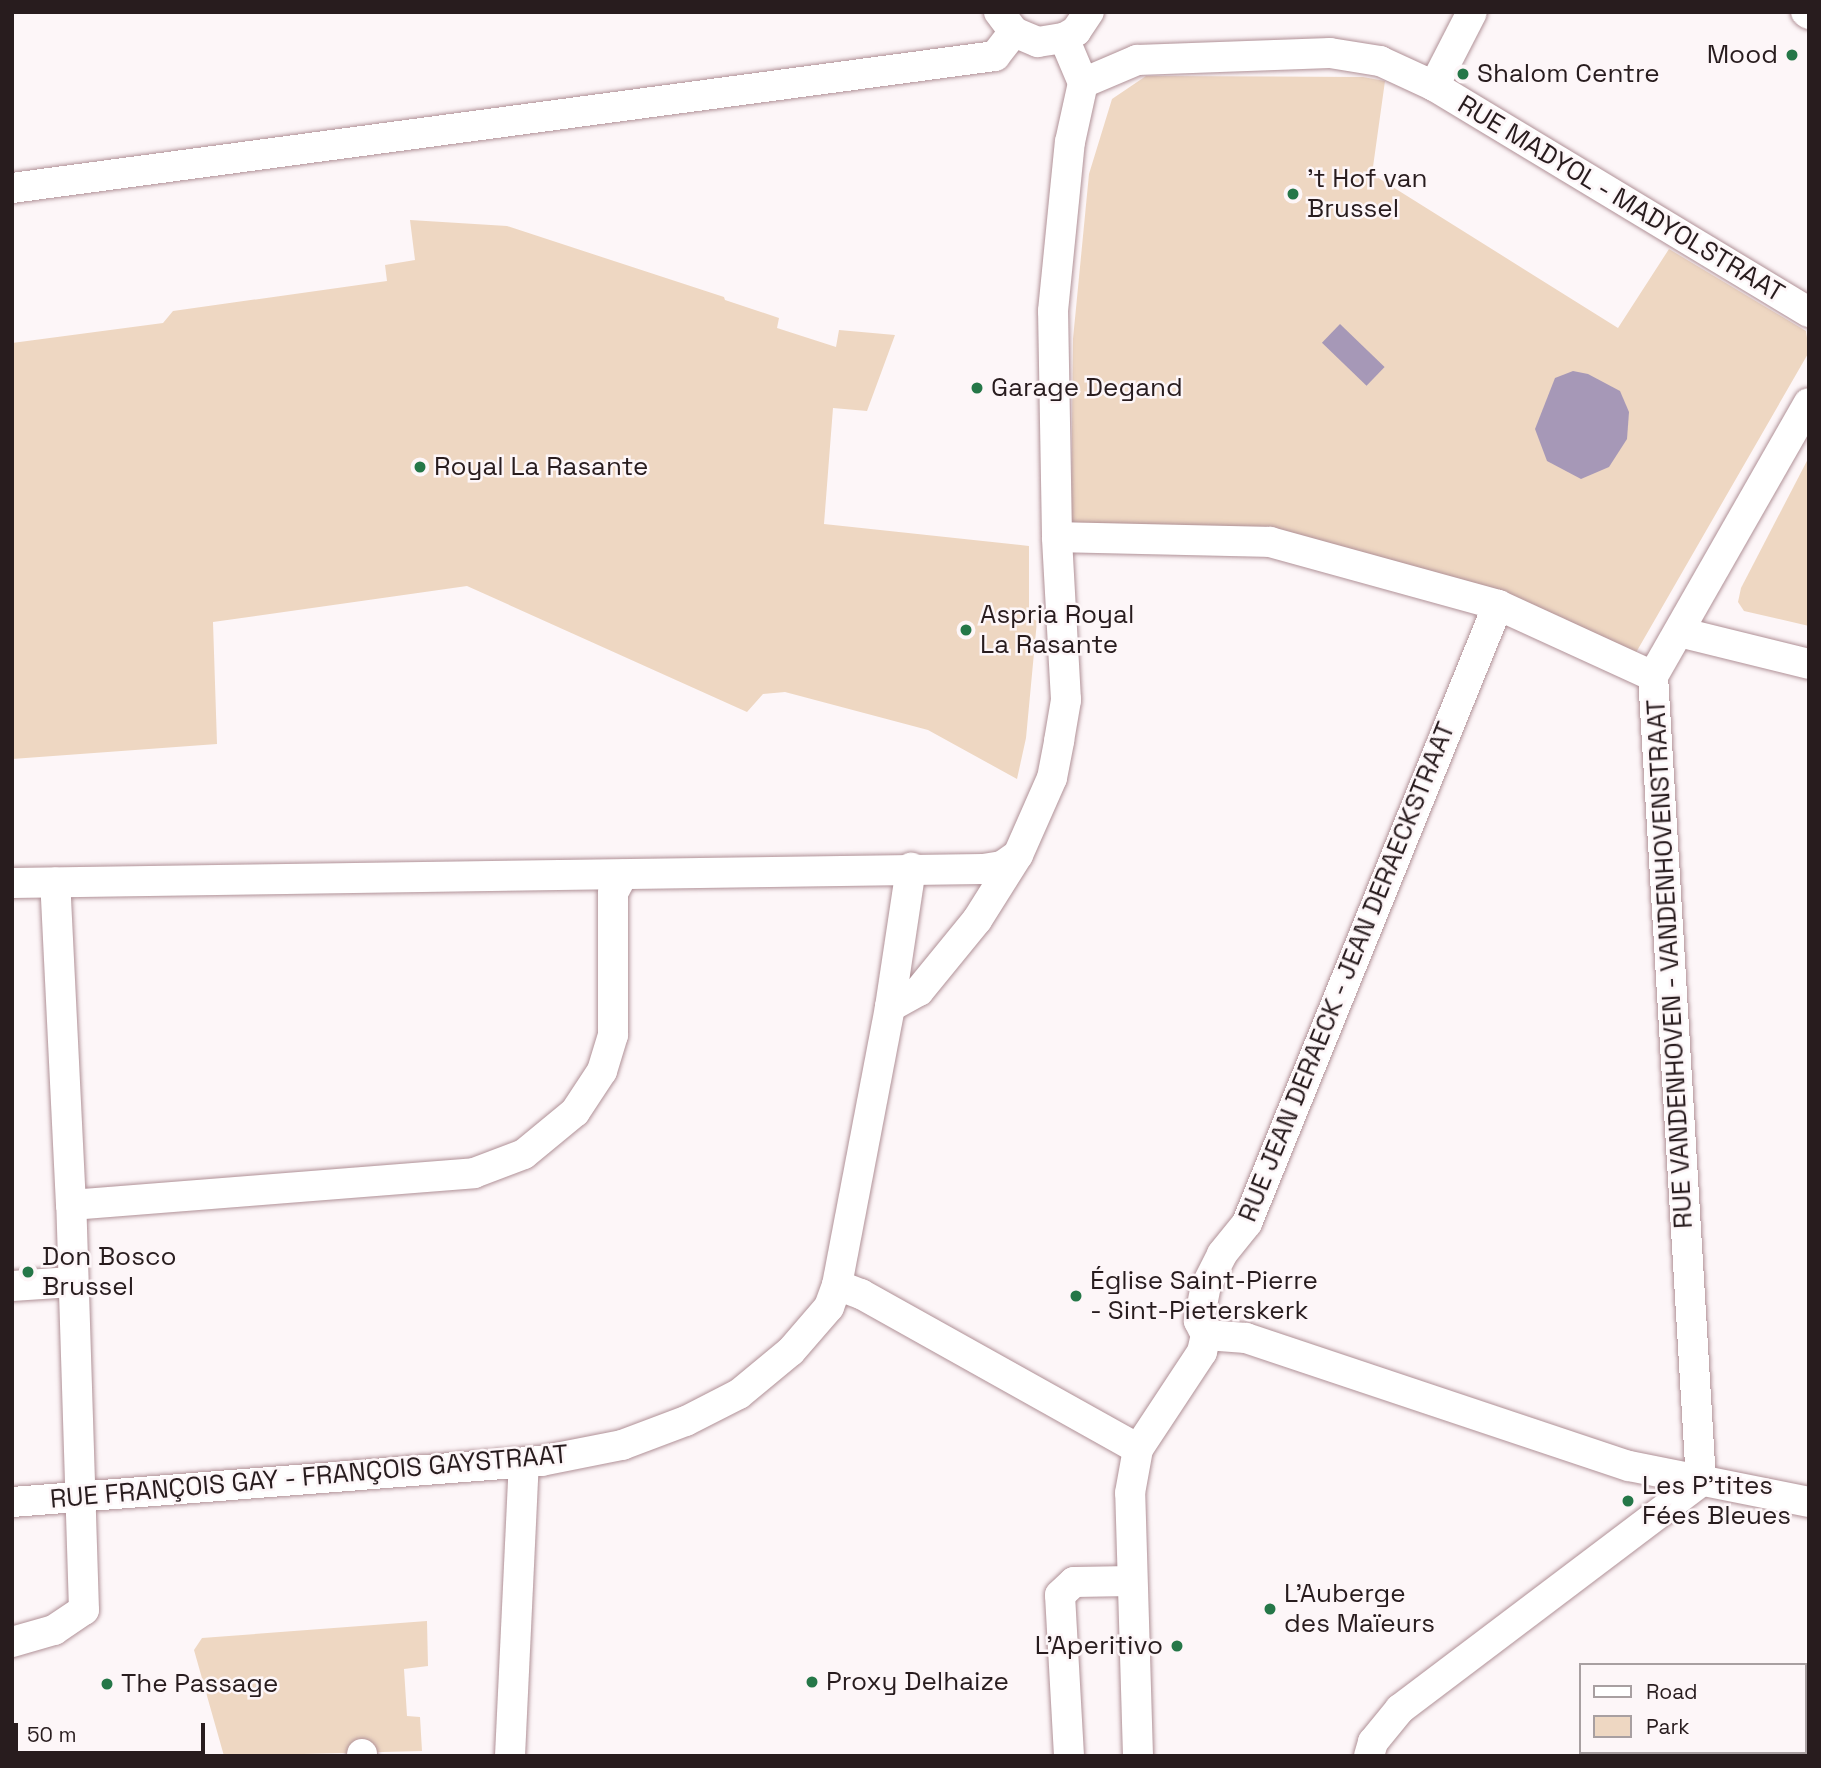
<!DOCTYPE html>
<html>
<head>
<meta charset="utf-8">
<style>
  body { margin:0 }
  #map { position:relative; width:1821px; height:1768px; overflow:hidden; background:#fdf6f8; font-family:"Space Grotesk",sans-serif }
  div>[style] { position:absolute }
  .green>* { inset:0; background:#eed7c2 }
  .water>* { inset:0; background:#a698b7; transform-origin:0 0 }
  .roads { filter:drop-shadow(0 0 2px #b09197) drop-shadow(0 0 2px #b09197) }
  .minor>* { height:30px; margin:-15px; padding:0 15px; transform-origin:15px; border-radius:15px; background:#fff }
  .dots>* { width:19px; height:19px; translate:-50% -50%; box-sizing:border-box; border:4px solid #fdf6f8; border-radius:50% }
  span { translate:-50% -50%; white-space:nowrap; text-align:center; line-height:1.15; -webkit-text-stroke:5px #fdf6f8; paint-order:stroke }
  .poi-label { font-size:26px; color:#281c1e }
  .right { translate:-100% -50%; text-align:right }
  .left { translate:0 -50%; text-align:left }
  .street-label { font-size:26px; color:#281c1e }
  .frame { position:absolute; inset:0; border:14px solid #281c1e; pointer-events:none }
  .legend { position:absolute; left:1579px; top:1663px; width:228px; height:91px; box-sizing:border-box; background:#fdf6f8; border:2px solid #a89fa1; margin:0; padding:9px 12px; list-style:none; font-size:21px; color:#281c1e }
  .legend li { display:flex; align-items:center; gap:14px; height:35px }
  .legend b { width:35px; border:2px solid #a89fa1 }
  .scale { position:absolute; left:14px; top:1723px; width:191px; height:32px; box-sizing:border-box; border:4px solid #281c1e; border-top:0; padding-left:9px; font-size:21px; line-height:24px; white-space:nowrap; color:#281c1e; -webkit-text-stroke:5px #fdf6f8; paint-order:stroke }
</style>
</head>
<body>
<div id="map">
  <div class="green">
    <i style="clip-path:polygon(1146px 76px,1363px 77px,1385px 81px,1372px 174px,1618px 328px,1669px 249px,1806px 331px,1809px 352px,1634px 656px,1561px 617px,1469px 582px,1368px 554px,1293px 538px,1071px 527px,1073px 339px,1089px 174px,1112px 99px)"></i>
    <i style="clip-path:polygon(410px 220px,507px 226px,724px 297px,725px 300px,779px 318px,777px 328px,836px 347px,839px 330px,895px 335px,867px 411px,833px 408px,824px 524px,1029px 546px,1029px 617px,1037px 621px,1026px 738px,1017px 779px,928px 730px,785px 692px,763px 694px,747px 712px,467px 586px,213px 622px,217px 744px,12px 759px,12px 343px,163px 323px,173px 311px,387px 281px,385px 265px,415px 260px)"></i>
    <i style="clip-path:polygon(1809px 457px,1809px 626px,1744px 611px,1738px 602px,1741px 588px)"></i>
    <i style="clip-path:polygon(427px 1621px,428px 1666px,404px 1669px,407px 1716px,420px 1717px,422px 1751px,224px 1756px,194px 1650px,202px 1638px)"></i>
  </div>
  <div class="water">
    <i style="left:1340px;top:324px;width:62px;height:26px;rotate:44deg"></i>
    <i style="clip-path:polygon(1573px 371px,1588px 374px,1620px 391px,1629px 412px,1627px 439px,1609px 467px,1581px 479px,1547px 461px,1535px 429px,1555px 378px)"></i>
  </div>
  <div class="roads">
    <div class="minor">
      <i style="left:999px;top:12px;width:25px;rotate:53deg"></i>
      <i style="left:1014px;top:32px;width:26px;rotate:23deg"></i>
      <i style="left:1038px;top:42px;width:26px;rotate:-9deg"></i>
      <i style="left:1064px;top:38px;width:14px;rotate:-30deg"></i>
      <i style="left:1076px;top:31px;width:23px;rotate:-56deg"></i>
      <i style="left:1806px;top:12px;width:4px;rotate:34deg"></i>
      <i style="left:1083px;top:83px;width:59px;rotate:-23.1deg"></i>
      <i style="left:1137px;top:60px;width:193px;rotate:-2.1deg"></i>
      <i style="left:1330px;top:53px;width:51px;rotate:9.1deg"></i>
      <i style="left:1380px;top:61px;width:60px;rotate:24.8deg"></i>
      <i style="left:1434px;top:86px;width:438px;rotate:31.1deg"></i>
      <i style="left:1434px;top:86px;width:83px;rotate:-62.8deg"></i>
      <i style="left:12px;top:188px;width:992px;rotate:-7.65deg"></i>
      <i style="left:995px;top:56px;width:31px;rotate:-52deg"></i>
      <i style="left:1057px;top:537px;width:213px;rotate:1.3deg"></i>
      <i style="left:1270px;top:542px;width:237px;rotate:15.4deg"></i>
      <i style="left:1498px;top:605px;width:170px;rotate:24.6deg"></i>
      <i style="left:1679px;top:632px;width:134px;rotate:13.8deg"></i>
      <i style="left:12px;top:883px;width:971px;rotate:-0.83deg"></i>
      <i style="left:983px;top:869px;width:19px;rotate:-9deg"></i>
      <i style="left:1002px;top:866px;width:19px;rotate:-35deg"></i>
      <i style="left:890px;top:1007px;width:33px;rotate:-29deg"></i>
      <i style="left:919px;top:991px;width:92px;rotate:-50.8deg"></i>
      <i style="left:977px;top:920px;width:77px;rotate:-57.8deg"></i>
      <i style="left:1018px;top:855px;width:84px;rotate:-66.2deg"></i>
      <i style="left:1052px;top:778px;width:38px;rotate:-79deg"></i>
      <i style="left:1059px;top:741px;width:42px;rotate:-80.3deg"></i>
      <i style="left:1066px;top:700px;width:163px;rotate:-93.2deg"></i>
      <i style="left:1057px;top:537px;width:226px;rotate:-91deg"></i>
      <i style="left:1053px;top:311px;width:170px;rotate:-84.3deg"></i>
      <i style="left:1070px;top:142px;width:60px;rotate:-77.6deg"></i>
      <i style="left:1083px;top:83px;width:49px;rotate:-112.9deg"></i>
      <i style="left:71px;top:1205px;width:404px;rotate:-4.5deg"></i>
      <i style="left:474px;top:1173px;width:53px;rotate:-20.8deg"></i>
      <i style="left:524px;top:1154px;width:66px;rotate:-39.5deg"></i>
      <i style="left:575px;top:1112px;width:49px;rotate:-56.6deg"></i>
      <i style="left:602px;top:1071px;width:38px;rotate:-73deg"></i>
      <i style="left:613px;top:1035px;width:142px;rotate:-90deg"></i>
      <i style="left:613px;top:893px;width:21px;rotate:-62deg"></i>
      <i style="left:837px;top:1285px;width:26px;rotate:21deg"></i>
      <i style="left:861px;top:1294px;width:317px;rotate:29.2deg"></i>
      <i style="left:12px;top:1286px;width:60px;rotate:-3.8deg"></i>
      <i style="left:1206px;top:1335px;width:16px;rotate:-117deg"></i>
      <i style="left:1199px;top:1321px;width:36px;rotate:-79deg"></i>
      <i style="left:1206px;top:1286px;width:36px;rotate:-63deg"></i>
      <i style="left:1222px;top:1254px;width:40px;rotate:-51deg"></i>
      <i style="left:1247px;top:1223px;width:667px;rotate:-67.9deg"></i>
      <i style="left:1206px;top:1335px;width:40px;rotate:4.3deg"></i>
      <i style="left:1246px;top:1338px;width:404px;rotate:18.5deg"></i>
      <i style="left:1629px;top:1466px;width:184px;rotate:11.3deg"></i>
      <i style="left:1701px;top:1481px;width:806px;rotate:-93.41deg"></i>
      <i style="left:1653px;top:676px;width:314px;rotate:-60.3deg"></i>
      <i style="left:12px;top:1502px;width:531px;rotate:-4.43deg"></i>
      <i style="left:541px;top:1461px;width:83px;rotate:-11.2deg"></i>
      <i style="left:622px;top:1445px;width:68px;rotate:-20.6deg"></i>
      <i style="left:686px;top:1421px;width:59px;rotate:-27deg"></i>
      <i style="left:739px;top:1394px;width:67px;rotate:-39.6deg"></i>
      <i style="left:791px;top:1351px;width:58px;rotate:-49.2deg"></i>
      <i style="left:829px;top:1307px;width:23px;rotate:-70deg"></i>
      <i style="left:837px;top:1285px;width:283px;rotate:-79.2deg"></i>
      <i style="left:890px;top:1007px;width:141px;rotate:-81.4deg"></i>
      <i style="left:12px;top:1642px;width:44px;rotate:-15.9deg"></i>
      <i style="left:54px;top:1630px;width:36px;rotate:-34deg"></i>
      <i style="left:84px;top:1610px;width:405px;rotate:-91.8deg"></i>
      <i style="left:71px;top:1205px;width:323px;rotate:-92.8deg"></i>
      <i style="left:362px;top:1754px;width:2px;rotate:90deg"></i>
      <i style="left:510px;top:1756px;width:294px;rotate:-87.3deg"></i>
      <i style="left:1069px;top:1756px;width:161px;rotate:-93.2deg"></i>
      <i style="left:1060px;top:1595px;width:19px;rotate:-43deg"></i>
      <i style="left:1074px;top:1582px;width:58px;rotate:-1deg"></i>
      <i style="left:1138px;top:1756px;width:263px;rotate:-91.7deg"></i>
      <i style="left:1130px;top:1493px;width:45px;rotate:-79.7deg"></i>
      <i style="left:1138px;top:1449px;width:116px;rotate:-56.6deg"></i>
      <i style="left:1202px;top:1352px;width:17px;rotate:-77deg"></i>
      <i style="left:1369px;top:1756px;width:15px;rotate:-74deg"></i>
      <i style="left:1373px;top:1742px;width:43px;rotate:-50.7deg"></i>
      <i style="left:1400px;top:1709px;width:378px;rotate:-37.1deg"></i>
    </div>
  </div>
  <div class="dots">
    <i style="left:1792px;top:55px;background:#257748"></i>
    <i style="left:1463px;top:74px;background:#257748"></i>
    <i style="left:1293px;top:194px;background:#257748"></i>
    <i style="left:977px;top:388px;background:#257748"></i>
    <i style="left:420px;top:467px;background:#257748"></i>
    <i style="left:966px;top:630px;background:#257748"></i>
    <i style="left:28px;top:1272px;background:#257748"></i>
    <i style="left:1076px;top:1296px;background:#257748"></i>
    <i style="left:1628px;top:1501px;background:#257748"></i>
    <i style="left:1270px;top:1609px;background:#257748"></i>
    <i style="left:1177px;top:1646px;background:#257748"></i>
    <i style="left:812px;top:1682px;background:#257748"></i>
    <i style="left:107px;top:1684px;background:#257748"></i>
  </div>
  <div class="poi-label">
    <span class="right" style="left:1778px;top:55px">Mood</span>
    <span class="left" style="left:1477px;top:74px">Shalom Centre</span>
    <span class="left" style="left:1307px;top:194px">'t Hof van<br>Brussel</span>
    <span class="left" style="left:991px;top:388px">Garage Degand</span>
    <span class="left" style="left:434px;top:467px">Royal La Rasante</span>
    <span class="left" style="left:980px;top:630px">Aspria Royal<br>La Rasante</span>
    <span class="left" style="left:42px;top:1272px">Don Bosco<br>Brussel</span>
    <span class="left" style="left:1090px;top:1296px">Église Saint-Pierre<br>- Sint-Pieterskerk</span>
    <span class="left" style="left:1642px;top:1501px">Les P'tites<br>Fées Bleues</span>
    <span class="left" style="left:1284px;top:1609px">L'Auberge<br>des Maïeurs</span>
    <span class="right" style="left:1163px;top:1646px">L'Aperitivo</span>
    <span class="left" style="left:826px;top:1682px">Proxy Delhaize</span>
    <span class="left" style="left:121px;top:1684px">The Passage</span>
  </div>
  <div class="street-label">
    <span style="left:1621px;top:199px;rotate:31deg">RUE MADYOL - MADYOLSTRAAT</span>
    <span style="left:1670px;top:964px;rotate:-93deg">RUE VANDENHOVEN - VANDENHOVENSTRAAT</span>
    <span style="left:1347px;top:972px;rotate:-68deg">RUE JEAN DERAECK - JEAN DERAECKSTRAAT</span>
    <span style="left:309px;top:1477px;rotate:-5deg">RUE FRANÇOIS GAY - FRANÇOIS GAYSTRAAT</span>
  </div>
  <div class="frame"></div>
  <ul class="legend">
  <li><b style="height:9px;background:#fff"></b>Road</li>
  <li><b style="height:19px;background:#eed7c2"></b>Park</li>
  </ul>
  <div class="scale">50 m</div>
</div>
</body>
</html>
